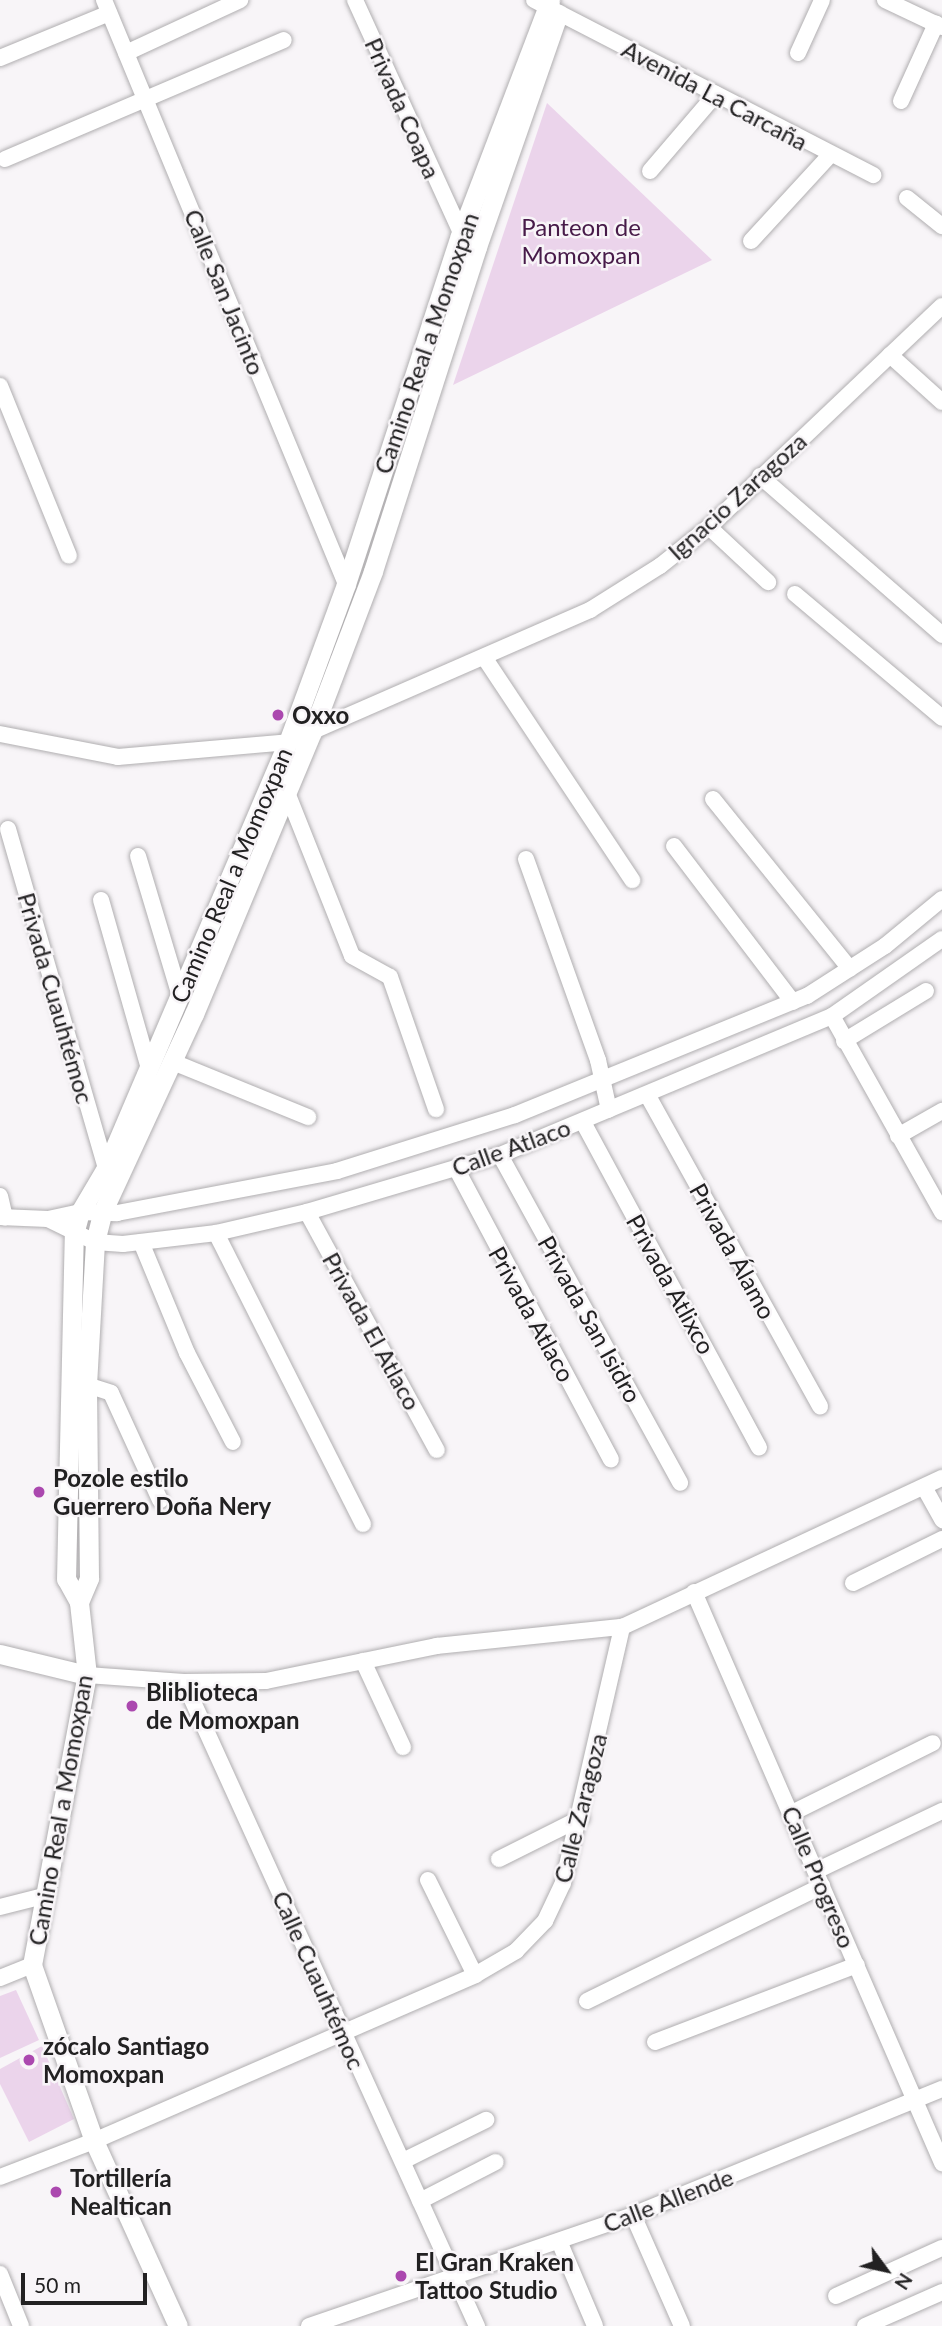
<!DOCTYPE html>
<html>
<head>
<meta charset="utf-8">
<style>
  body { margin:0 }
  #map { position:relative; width:942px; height:2326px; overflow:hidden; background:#f8f5f8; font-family:Lato,sans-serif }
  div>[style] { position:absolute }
  .green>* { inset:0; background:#ebd4eb }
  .roads { filter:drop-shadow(0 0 2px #b0aeb0) drop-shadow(0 0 2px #b0aeb0) }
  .minor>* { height:16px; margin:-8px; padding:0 8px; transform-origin:8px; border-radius:8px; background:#fff }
  .tertiary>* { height:19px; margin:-9.5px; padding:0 9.5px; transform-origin:9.5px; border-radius:9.5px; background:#fff }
  .dots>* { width:19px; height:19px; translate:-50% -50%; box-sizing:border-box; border:4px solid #f8f5f8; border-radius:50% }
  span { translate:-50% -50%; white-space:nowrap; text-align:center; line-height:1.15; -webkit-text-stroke:5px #f8f5f8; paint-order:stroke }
  .street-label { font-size:24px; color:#222122 }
  .park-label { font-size:24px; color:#471b49 }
  .poi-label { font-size:24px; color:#222122; font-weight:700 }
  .left { translate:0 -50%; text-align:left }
  .north { position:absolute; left:851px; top:2235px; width:70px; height:70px; -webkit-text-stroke:5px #f8f5f8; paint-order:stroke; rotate:123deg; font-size:19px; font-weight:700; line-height:28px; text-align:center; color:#222122 }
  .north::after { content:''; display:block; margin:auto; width:24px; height:32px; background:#222122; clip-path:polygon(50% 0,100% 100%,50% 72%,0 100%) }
  .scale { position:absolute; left:21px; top:2273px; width:126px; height:32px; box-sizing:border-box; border:4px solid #222122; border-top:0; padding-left:9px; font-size:21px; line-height:24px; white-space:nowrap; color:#222122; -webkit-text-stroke:5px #f8f5f8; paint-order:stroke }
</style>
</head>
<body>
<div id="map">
  <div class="green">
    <i style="clip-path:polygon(547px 103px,712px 260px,453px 385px)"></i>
    <i style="clip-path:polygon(16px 1990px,39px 2040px,0 2058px,0 1996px)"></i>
    <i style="clip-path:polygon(42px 2046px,74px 2119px,29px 2142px,0 2084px,0 2069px)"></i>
  </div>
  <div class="roads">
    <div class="minor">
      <i style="left:104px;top:0;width:632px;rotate:67.49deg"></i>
      <i style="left:355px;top:0;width:263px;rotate:65.5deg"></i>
      <i style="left:534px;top:0;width:382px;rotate:27.3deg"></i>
      <i style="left:885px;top:0;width:63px;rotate:25.3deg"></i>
      <i style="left:126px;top:53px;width:126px;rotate:-24.9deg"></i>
      <i style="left:798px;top:53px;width:58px;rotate:-65.6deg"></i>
      <i style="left:0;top:58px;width:118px;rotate:-22.4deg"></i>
      <i style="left:901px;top:101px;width:85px;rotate:-65.6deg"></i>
      <i style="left:5px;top:159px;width:303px;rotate:-23.1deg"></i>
      <i style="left:650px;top:171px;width:101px;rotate:-49.4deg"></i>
      <i style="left:907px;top:198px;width:45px;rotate:38.7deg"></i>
      <i style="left:751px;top:241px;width:117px;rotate:-47.4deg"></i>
      <i style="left:890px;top:355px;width:70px;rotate:42.1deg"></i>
      <i style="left:0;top:386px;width:183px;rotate:67.9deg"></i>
      <i style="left:760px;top:476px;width:242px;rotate:41.1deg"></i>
      <i style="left:709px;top:527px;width:81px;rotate:43deg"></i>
      <i style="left:795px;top:594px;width:192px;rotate:40.1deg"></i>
      <i style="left:484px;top:657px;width:268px;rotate:56.4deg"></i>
      <i style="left:0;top:734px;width:120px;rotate:11deg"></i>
      <i style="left:118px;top:757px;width:171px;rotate:-5deg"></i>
      <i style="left:288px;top:742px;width:330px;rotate:-23.6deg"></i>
      <i style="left:590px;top:610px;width:83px;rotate:-32.2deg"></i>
      <i style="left:660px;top:566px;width:63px;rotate:-38.5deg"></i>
      <i style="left:709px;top:527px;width:321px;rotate:-43.5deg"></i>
      <i style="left:288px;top:795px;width:173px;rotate:68.3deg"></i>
      <i style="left:352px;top:956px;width:43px;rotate:28.9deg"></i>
      <i style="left:390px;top:977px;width:140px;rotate:70.8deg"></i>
      <i style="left:713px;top:799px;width:218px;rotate:51.1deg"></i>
      <i style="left:8px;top:829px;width:353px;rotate:73.9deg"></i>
      <i style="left:674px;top:846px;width:196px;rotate:52.7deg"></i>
      <i style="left:138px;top:856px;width:146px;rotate:73.3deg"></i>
      <i style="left:526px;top:859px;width:214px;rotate:70.3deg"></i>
      <i style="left:598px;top:1060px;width:51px;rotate:77.6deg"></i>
      <i style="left:101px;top:900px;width:175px;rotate:74.1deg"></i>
      <i style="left:832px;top:1016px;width:225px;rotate:60.7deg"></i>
      <i style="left:844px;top:1041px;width:96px;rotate:-31.4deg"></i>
      <i style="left:173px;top:1062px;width:146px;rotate:22.2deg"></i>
      <i style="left:648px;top:1096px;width:355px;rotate:61deg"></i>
      <i style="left:583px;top:1122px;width:370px;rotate:61.6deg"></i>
      <i style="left:898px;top:1136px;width:51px;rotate:-29.6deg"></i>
      <i style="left:500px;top:1155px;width:374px;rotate:61.2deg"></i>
      <i style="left:456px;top:1168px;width:330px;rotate:62deg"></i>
      <i style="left:0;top:1196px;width:22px;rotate:77deg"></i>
      <i style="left:307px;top:1212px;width:271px;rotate:61.4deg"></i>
      <i style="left:0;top:1217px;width:48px;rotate:2.4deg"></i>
      <i style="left:48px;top:1219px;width:33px;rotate:-12deg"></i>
      <i style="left:80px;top:1212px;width:37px;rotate:2deg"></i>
      <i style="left:117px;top:1213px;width:224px;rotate:-10.8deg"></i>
      <i style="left:337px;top:1171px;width:187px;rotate:-17.5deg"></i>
      <i style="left:515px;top:1115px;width:315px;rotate:-22.2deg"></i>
      <i style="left:807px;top:996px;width:93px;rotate:-32.7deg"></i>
      <i style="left:885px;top:946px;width:74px;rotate:-39.5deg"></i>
      <i style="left:48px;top:1219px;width:52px;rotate:26.1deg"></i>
      <i style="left:95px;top:1242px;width:28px;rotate:4deg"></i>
      <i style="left:123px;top:1244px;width:94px;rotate:-6.7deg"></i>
      <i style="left:216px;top:1233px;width:93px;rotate:-13deg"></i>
      <i style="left:307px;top:1212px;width:201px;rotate:-16.5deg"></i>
      <i style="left:500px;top:1155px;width:360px;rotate:-22.7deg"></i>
      <i style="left:832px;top:1016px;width:134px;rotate:-35deg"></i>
      <i style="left:216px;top:1233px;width:326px;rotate:63.2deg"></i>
      <i style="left:141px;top:1242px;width:120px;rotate:67.5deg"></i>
      <i style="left:187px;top:1353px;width:100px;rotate:62.7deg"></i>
      <i style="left:87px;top:1385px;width:25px;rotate:18deg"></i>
      <i style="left:111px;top:1393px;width:118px;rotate:65.4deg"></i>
      <i style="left:924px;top:1487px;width:38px;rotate:61deg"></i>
      <i style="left:853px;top:1583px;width:99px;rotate:-26.3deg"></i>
      <i style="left:694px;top:1592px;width:623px;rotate:66.52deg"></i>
      <i style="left:363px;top:1661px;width:95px;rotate:65.1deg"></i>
      <i style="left:87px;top:1675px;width:97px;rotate:4.1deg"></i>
      <i style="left:184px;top:1682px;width:82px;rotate:-0.7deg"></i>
      <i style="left:266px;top:1681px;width:175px;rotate:-11.6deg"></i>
      <i style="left:437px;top:1646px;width:186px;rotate:-5.9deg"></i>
      <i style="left:622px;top:1627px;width:353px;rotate:-25deg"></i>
      <i style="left:184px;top:1682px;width:708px;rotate:65.54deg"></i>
      <i style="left:792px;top:1813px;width:157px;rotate:-26.4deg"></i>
      <i style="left:499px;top:1859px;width:92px;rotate:-26.6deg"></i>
      <i style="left:816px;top:1871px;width:140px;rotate:-25.5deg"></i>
      <i style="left:428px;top:1880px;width:106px;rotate:63.7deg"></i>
      <i style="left:0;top:1907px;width:49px;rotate:-14.3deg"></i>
      <i style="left:0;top:1978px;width:35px;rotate:-22deg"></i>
      <i style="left:587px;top:2001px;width:262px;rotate:-26.1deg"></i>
      <i style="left:655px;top:2042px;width:216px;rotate:-20.9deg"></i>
      <i style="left:403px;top:2161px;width:93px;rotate:-26.3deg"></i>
      <i style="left:0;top:2177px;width:101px;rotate:-21deg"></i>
      <i style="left:94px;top:2141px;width:416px;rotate:-23.5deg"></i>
      <i style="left:475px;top:1975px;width:48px;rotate:-30.3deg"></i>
      <i style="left:516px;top:1951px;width:42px;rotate:-46deg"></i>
      <i style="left:545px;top:1921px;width:42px;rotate:-64.7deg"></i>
      <i style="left:563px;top:1883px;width:263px;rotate:-77deg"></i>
      <i style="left:420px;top:2201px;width:85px;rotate:-27.2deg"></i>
      <i style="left:633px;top:2215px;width:121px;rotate:66.2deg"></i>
      <i style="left:559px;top:2241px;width:92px;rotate:67deg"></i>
      <i style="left:0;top:2274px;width:56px;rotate:68deg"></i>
      <i style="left:836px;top:2296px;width:116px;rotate:-24.4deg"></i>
      <i style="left:309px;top:2326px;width:342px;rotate:-18.9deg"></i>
      <i style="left:633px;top:2215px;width:334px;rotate:-22.2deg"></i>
      <i style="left:865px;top:2326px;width:84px;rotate:-23.8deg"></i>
    </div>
    <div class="tertiary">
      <i style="left:79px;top:1602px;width:26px;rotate:-67deg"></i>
      <i style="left:89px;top:1578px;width:193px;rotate:-90.6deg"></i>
      <i style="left:87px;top:1385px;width:143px;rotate:-86.8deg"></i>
      <i style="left:95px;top:1242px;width:30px;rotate:-76deg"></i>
      <i style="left:102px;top:1213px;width:219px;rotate:-65.2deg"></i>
      <i style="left:194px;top:1014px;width:306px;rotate:-67.3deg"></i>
      <i style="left:312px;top:732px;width:172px;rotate:-69.2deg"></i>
      <i style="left:373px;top:571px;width:340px;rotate:-72.2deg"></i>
      <i style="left:477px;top:247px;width:247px;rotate:-70.8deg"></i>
      <i style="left:0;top:1654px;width:89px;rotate:13.6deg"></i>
      <i style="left:178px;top:2326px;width:203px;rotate:-114.4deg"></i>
      <i style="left:94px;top:2141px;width:187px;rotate:-109.4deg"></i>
      <i style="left:32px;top:1965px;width:295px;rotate:-79.3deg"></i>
      <i style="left:87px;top:1675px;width:73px;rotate:-96.3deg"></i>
      <i style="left:79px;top:1602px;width:26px;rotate:-119deg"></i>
      <i style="left:66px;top:1579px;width:345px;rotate:-88.7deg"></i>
      <i style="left:74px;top:1234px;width:23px;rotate:-75deg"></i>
      <i style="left:80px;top:1212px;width:51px;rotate:-59.4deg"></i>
      <i style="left:106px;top:1168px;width:463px;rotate:-66.9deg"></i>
      <i style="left:288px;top:742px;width:168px;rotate:-69.8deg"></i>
      <i style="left:346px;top:584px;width:366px;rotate:-71.9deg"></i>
      <i style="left:460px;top:236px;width:253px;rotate:-69.1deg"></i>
    </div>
  </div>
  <div class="dots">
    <i style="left:278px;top:715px;background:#ab48af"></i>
    <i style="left:39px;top:1492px;background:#ab48af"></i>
    <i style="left:132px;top:1706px;background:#ab48af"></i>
    <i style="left:29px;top:2060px;background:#ab48af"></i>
    <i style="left:56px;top:2192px;background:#ab48af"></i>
    <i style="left:401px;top:2276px;background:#ab48af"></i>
  </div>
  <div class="street-label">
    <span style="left:715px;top:95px;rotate:28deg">Avenida La Carcaña</span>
    <span style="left:403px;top:108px;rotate:66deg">Privada Coapa</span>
    <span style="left:225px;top:292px;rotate:68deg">Calle San Jacinto</span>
    <span style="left:426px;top:343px;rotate:-71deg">Camino Real a Momoxpan</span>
    <span style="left:737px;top:496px;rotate:-42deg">Ignacio Zaragoza</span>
    <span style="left:231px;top:875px;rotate:-67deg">Camino Real a Momoxpan</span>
    <span style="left:56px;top:998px;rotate:74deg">Privada Cuauhtémoc</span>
    <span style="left:511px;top:1147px;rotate:-20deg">Calle Atlaco</span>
    <span style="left:733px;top:1251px;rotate:61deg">Privada Álamo</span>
    <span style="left:671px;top:1284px;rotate:61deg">Privada Atlixco</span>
    <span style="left:532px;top:1314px;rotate:61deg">Privada Atlaco</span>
    <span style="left:590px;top:1319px;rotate:61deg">Privada San Isidro</span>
    <span style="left:372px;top:1331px;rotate:61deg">Privada El Atlaco</span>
    <span style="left:580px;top:1808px;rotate:-76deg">Calle Zaragoza</span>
    <span style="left:60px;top:1810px;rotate:-80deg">Camino Real a Momoxpan</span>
    <span style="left:819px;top:1877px;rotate:67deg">Calle Progreso</span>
    <span style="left:319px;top:1980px;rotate:66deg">Calle Cuauhtémoc</span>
    <span style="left:668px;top:2200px;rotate:-21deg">Calle Allende</span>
  </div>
  <div class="park-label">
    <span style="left:581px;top:241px">Panteon de<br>Momoxpan</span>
  </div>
  <div class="poi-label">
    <span class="left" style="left:292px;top:715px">Oxxo</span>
    <span class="left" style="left:53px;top:1492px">Pozole estilo<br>Guerrero Doña Nery</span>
    <span class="left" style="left:146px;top:1706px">Bliblioteca<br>de Momoxpan</span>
    <span class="left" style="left:43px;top:2060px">zócalo Santiago<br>Momoxpan</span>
    <span class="left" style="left:70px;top:2192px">Tortillería<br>Nealtican</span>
    <span class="left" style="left:415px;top:2276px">El Gran Kraken<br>Tattoo Studio</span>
  </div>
  <div class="north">N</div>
  <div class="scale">50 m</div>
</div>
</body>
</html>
